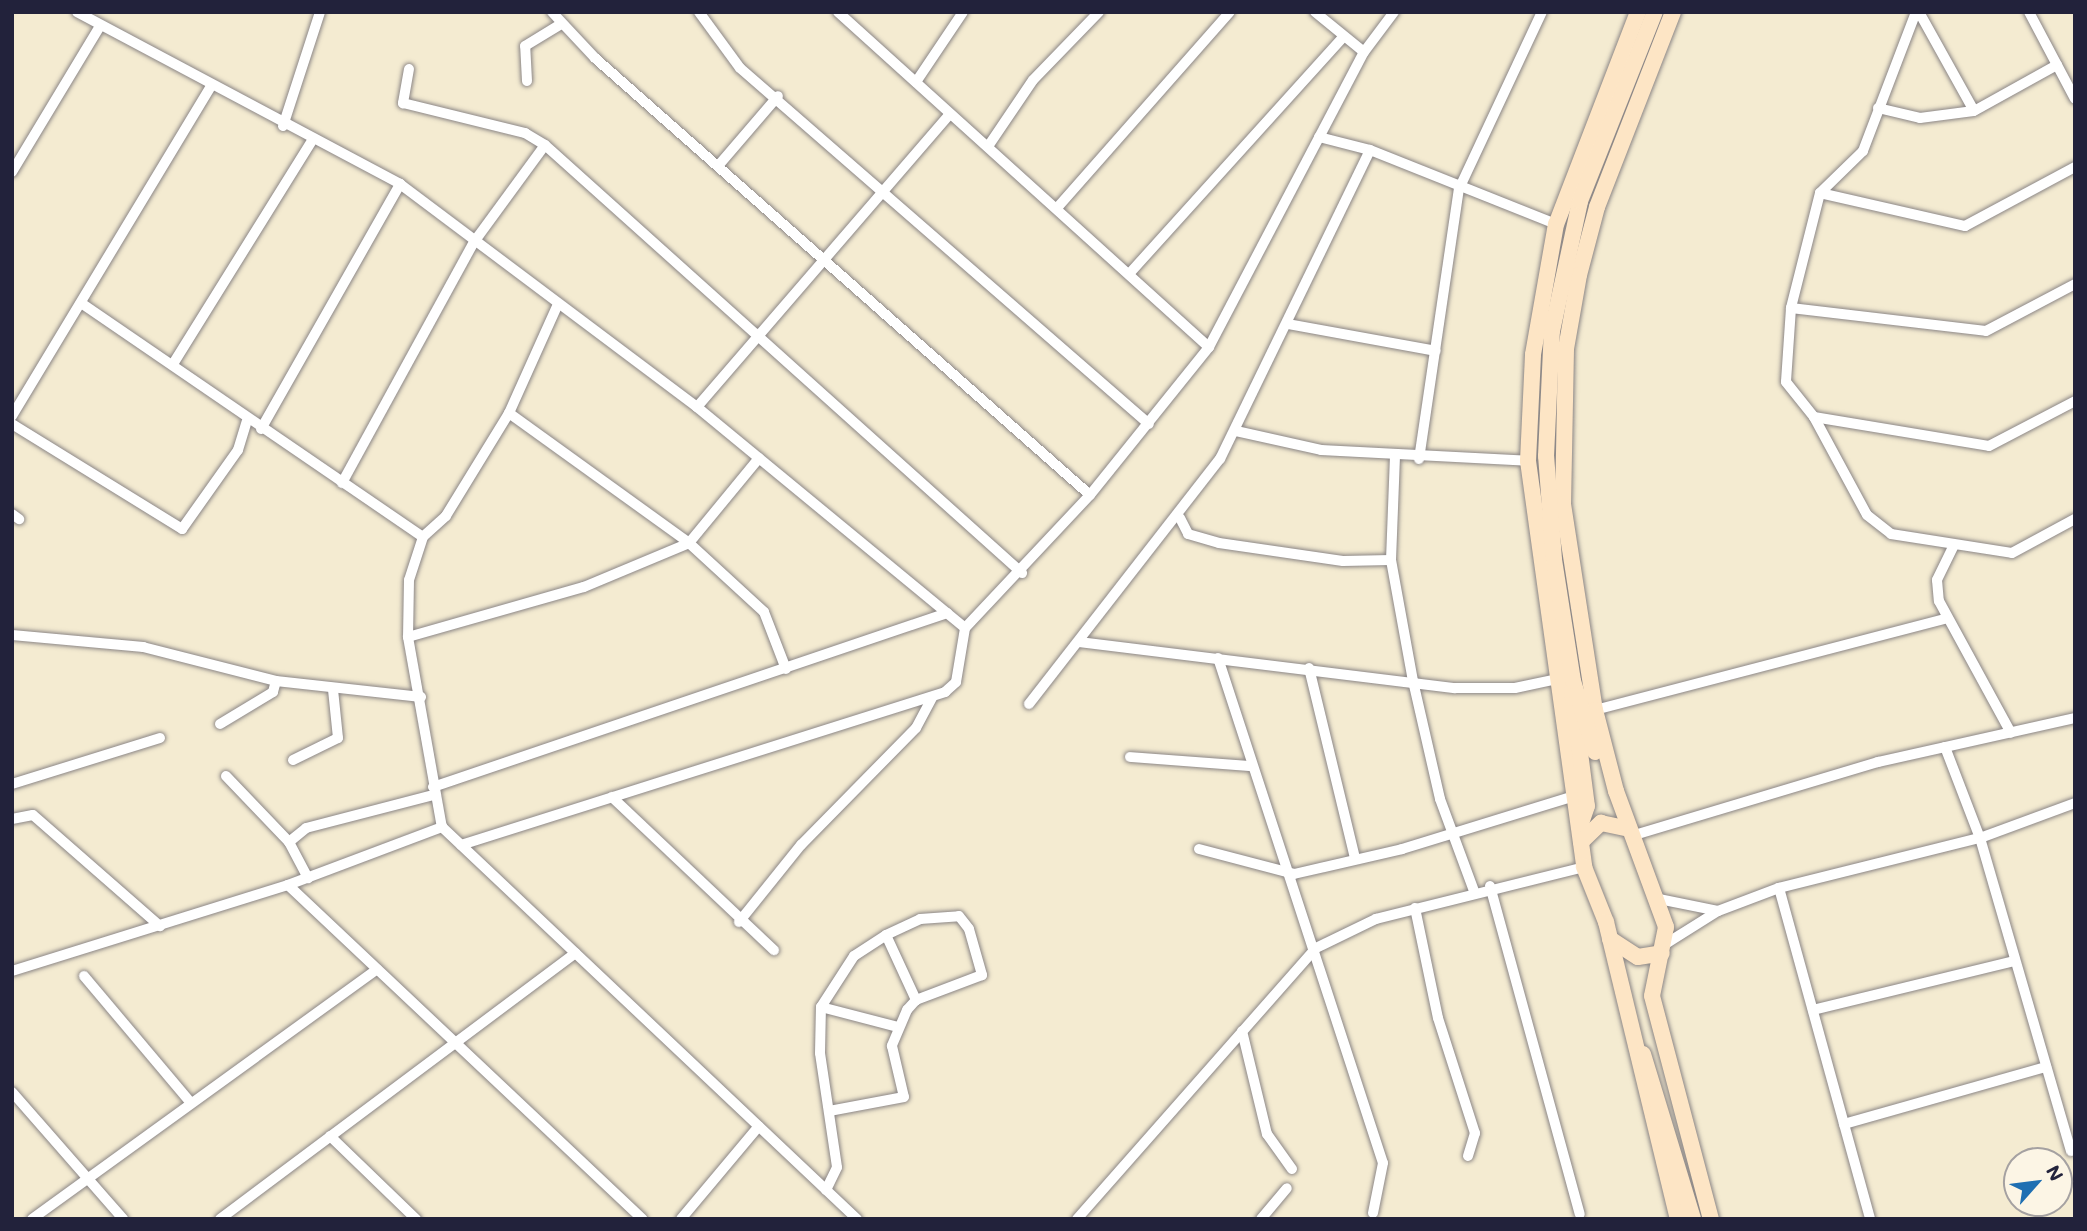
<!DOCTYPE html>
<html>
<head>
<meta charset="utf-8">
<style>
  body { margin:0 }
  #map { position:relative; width:2087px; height:1231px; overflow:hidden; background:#f4ebd1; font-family:Mali,sans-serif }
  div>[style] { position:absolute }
  .roads { filter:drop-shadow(0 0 2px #8b8686) drop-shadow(0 0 2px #8b8686) }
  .street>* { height:10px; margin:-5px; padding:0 5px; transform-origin:5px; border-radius:5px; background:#fff }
  .secondary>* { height:16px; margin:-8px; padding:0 8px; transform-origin:8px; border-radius:8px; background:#fde5c5 }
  span { translate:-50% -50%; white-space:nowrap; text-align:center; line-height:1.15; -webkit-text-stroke:6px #fcf5e5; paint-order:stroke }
  .frame { position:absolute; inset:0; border:14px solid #22223b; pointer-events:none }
  .north { position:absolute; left:2003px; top:1147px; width:70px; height:70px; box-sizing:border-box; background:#fcf5e5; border:2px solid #a5a1a1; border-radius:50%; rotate:62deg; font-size:19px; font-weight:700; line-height:28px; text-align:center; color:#22223b }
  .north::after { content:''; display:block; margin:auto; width:24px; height:32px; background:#1f6fb2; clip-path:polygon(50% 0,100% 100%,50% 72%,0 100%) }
</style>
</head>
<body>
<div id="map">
  <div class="roads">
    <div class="street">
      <i style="left:77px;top:12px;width:366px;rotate:28deg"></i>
      <i style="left:400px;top:184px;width:371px;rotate:36.9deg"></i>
      <i style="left:697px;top:407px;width:347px;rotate:39.5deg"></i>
      <i style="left:552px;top:12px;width:63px;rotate:46.9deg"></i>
      <i style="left:595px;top:58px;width:660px;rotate:41.44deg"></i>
      <i style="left:699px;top:12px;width:69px;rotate:53.8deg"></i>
      <i style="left:740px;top:68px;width:542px;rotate:41.04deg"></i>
      <i style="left:838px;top:12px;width:500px;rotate:42.1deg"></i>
      <i style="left:1315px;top:12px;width:63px;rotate:39.2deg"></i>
      <i style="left:1916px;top:12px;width:149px;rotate:110.9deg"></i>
      <i style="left:1863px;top:151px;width:60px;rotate:135.7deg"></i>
      <i style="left:1820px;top:193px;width:119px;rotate:104.2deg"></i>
      <i style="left:1791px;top:308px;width:74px;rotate:93.9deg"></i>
      <i style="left:1786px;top:382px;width:45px;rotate:51.3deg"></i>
      <i style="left:1814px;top:417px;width:111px;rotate:61.6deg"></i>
      <i style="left:1867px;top:515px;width:31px;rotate:38deg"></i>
      <i style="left:1891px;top:534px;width:122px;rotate:8.9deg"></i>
      <i style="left:2012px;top:553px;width:72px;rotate:-28.4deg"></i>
      <i style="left:1919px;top:12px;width:113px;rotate:60.9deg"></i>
      <i style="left:2029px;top:12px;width:98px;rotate:62.1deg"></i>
      <i style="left:409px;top:69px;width:35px;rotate:100deg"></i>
      <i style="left:403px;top:103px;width:126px;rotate:13.8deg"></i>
      <i style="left:525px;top:133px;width:23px;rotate:31deg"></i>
      <i style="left:545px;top:145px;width:641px;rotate:41.9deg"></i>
      <i style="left:527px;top:81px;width:35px;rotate:-93deg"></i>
      <i style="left:525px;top:46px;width:42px;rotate:-31.4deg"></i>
      <i style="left:916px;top:82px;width:84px;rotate:-56.1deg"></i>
      <i style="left:1878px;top:108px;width:43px;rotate:13.4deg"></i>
      <i style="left:1920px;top:118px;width:54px;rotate:-7.4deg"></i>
      <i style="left:1974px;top:111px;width:95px;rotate:-29deg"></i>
      <i style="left:283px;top:126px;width:120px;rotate:-72deg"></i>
      <i style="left:1319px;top:137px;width:53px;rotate:14.3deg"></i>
      <i style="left:1370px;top:150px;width:200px;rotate:21.7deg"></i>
      <i style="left:989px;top:145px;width:78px;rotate:-55.9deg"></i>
      <i style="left:1033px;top:80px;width:95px;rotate:-45.9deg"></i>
      <i style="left:718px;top:166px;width:92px;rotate:-49.4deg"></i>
      <i style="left:12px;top:172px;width:170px;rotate:-58.9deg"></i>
      <i style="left:1820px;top:193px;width:149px;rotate:12.8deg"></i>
      <i style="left:1965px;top:226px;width:125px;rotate:-28.2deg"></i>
      <i style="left:1057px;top:208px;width:261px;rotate:-48.6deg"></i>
      <i style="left:1129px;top:274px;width:319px;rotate:-47.9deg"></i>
      <i style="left:81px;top:303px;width:414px;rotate:34.4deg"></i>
      <i style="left:558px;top:304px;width:120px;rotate:114.2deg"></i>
      <i style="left:509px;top:413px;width:121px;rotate:121.5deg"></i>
      <i style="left:446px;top:516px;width:31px;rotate:138deg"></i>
      <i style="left:423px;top:537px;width:45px;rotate:108deg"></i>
      <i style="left:409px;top:580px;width:57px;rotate:91deg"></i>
      <i style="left:408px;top:637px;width:193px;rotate:79.9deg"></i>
      <i style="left:442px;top:827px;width:571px;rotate:43.37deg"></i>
      <i style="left:1791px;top:308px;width:196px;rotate:6.7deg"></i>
      <i style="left:1986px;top:331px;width:101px;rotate:-27.8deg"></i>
      <i style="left:1288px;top:324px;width:150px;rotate:10.3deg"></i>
      <i style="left:173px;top:364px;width:261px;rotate:-58.1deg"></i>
      <i style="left:697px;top:407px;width:387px;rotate:-49.2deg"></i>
      <i style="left:509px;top:413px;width:222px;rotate:35.8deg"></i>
      <i style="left:689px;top:543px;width:102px;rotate:42.6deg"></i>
      <i style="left:764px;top:612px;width:61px;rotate:68.9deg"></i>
      <i style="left:12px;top:416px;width:385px;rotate:-58.9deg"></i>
      <i style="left:1814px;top:417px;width:177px;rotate:9.4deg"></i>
      <i style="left:1989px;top:446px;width:97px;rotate:-27.6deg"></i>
      <i style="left:12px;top:424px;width:200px;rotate:31.7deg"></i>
      <i style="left:182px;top:529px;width:97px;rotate:-54.7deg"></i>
      <i style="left:238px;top:450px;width:30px;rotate:-73deg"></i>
      <i style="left:261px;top:429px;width:282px;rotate:-60.4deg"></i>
      <i style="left:1236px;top:431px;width:87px;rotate:12.6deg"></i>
      <i style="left:1321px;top:450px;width:207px;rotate:3deg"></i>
      <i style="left:1395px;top:456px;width:104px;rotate:92.2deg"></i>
      <i style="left:1391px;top:560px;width:123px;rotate:79.7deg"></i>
      <i style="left:1413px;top:681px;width:121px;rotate:77.1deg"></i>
      <i style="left:1440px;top:799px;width:98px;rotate:69.7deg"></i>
      <i style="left:1419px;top:459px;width:273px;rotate:-81.6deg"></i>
      <i style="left:1459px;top:189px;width:195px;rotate:-64.9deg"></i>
      <i style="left:342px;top:483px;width:275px;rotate:-61.3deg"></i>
      <i style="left:474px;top:242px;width:120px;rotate:-53.8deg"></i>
      <i style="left:12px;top:514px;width:9px;rotate:36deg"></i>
      <i style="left:1180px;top:518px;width:18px;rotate:63deg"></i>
      <i style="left:1188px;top:534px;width:32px;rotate:16deg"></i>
      <i style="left:1219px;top:543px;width:125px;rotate:8.3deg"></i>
      <i style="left:1343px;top:561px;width:48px;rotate:-1.2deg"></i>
      <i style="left:1954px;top:545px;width:39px;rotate:116deg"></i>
      <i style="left:1937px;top:580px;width:21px;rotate:85deg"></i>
      <i style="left:1939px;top:601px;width:150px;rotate:61.4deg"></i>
      <i style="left:12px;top:635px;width:132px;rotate:5.2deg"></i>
      <i style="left:143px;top:647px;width:137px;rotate:14.3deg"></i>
      <i style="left:276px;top:681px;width:146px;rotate:6.3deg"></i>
      <i style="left:408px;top:637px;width:183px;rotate:-15.9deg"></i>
      <i style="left:584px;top:587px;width:114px;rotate:-22.7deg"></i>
      <i style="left:689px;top:543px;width:110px;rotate:-50.5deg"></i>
      <i style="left:1079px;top:642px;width:379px;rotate:7deg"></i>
      <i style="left:1455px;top:688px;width:60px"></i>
      <i style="left:1515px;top:688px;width:39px;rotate:-12deg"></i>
      <i style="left:1218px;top:658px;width:531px;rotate:71.91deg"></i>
      <i style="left:1383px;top:1163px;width:51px;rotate:101.3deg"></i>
      <i style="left:1309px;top:668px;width:195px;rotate:76.4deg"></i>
      <i style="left:1029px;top:704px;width:311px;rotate:-52.1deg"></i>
      <i style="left:1220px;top:459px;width:343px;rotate:-64.1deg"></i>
      <i style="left:1595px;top:710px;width:362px;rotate:-14.6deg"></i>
      <i style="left:220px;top:724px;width:62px;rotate:-31.1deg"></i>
      <i style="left:273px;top:692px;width:11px;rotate:-75deg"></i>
      <i style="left:1945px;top:747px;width:97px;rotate:69deg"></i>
      <i style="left:1980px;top:838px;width:326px;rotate:73.8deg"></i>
      <i style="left:1130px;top:757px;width:121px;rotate:4.3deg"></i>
      <i style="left:293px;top:760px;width:50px;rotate:-26.1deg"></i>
      <i style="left:338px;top:738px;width:48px;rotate:-95.9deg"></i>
      <i style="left:226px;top:776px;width:91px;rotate:46.3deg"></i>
      <i style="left:289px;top:842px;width:41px;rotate:62.2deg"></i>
      <i style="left:12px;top:784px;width:155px;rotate:-17.3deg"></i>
      <i style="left:433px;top:787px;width:543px;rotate:-18.7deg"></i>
      <i style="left:612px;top:797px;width:223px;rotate:43.4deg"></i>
      <i style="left:12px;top:819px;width:21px;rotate:-11deg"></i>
      <i style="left:33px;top:815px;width:169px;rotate:41.2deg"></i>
      <i style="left:1631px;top:836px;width:258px;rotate:-16.7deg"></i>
      <i style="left:1878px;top:762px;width:202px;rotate:-12.6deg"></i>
      <i style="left:289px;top:842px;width:22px;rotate:-39deg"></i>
      <i style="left:306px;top:828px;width:132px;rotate:-14.5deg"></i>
      <i style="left:461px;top:845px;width:508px;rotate:-17.54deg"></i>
      <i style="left:945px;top:692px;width:15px;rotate:-42deg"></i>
      <i style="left:956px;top:682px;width:55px;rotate:-80.5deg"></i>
      <i style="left:965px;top:628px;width:183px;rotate:-46.8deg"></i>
      <i style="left:1090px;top:495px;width:190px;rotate:-51.2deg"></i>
      <i style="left:1209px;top:347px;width:333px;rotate:-62.3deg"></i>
      <i style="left:1364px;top:52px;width:50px;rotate:-53.1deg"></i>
      <i style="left:1199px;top:849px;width:98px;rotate:14.7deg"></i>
      <i style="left:1294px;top:874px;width:111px;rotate:-13deg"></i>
      <i style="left:1402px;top:849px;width:180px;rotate:-17.1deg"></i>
      <i style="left:288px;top:885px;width:487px;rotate:43.3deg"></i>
      <i style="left:1490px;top:886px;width:340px;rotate:74.7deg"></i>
      <i style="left:1779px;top:888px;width:343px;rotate:74.6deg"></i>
      <i style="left:1654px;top:898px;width:65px;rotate:11.5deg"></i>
      <i style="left:1415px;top:908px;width:112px;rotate:78.2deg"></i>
      <i style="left:1438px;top:1018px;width:121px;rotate:72.2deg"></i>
      <i style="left:1475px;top:1133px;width:24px;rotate:107deg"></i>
      <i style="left:739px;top:922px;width:99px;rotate:-51.2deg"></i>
      <i style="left:801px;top:845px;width:164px;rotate:-45.5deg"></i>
      <i style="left:916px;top:728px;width:34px;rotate:-62deg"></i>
      <i style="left:886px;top:935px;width:72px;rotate:65.2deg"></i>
      <i style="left:1667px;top:943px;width:60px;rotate:-32.1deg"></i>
      <i style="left:1718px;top:911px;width:65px;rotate:-20.7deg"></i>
      <i style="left:1779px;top:888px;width:207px;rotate:-14deg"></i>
      <i style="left:1980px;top:838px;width:101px;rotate:-20.2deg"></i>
      <i style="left:12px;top:971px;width:289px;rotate:-17.3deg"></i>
      <i style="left:288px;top:885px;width:165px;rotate:-20.6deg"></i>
      <i style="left:84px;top:976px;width:166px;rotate:49.9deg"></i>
      <i style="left:821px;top:1007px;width:80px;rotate:14.6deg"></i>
      <i style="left:1813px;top:1010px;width:207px;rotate:-13.7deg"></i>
      <i style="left:1242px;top:1031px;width:106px;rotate:76.4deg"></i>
      <i style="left:1267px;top:1134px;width:43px;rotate:54.5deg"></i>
      <i style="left:12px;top:1092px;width:169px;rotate:48.8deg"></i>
      <i style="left:1844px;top:1124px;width:210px;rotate:-15.8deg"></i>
      <i style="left:330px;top:1136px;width:120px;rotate:44deg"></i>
      <i style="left:826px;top:1190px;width:25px;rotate:-64deg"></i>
      <i style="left:837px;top:1167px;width:115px;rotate:-98.5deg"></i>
      <i style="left:820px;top:1053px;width:46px;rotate:-88.8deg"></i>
      <i style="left:821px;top:1007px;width:61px;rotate:-57.1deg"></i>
      <i style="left:854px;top:956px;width:38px;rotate:-33deg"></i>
      <i style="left:886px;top:935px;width:38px;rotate:-25deg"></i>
      <i style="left:920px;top:919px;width:39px;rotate:-4deg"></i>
      <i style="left:959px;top:916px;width:16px;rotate:52deg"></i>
      <i style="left:969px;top:929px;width:48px;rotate:74.2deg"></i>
      <i style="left:982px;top:975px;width:71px;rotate:159.3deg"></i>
      <i style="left:916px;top:1000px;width:13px;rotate:132deg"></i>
      <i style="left:907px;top:1010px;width:39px;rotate:113deg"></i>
      <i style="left:892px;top:1046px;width:52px;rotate:76.8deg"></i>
      <i style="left:904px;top:1097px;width:76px;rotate:169.4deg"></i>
      <i style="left:32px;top:1219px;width:426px;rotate:-35.9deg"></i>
      <i style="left:220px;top:1219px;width:444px;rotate:-36.8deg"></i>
      <i style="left:681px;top:1219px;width:121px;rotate:-50deg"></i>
      <i style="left:1077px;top:1219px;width:361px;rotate:-48.6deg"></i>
      <i style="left:1316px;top:948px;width:67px;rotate:-25.8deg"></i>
      <i style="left:1376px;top:919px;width:214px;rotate:-14deg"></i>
      <i style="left:1261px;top:1219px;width:40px;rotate:-50deg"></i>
    </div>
    <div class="secondary">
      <i style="left:1638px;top:12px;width:227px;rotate:111.1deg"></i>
      <i style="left:1556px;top:224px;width:133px;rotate:100deg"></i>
      <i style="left:1533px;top:355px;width:106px;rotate:92.7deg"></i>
      <i style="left:1528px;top:461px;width:410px;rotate:82.1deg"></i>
      <i style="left:1584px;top:867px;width:59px;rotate:68.2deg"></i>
      <i style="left:1606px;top:922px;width:306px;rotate:76.4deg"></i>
      <i style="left:1673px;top:12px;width:209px;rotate:111.3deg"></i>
      <i style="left:1597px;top:207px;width:70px;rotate:104.8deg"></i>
      <i style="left:1579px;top:275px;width:75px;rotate:100deg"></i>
      <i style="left:1566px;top:349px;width:155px;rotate:91.1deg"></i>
      <i style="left:1563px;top:504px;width:208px;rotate:81.2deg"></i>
      <i style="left:1595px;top:710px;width:84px;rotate:75.5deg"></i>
      <i style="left:1616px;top:791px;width:145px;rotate:69.8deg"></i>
      <i style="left:1666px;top:927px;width:70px;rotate:101.5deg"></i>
      <i style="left:1652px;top:996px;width:231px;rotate:75.2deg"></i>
      <i style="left:1572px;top:691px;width:116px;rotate:82.6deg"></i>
      <i style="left:1587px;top:806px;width:18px;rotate:109deg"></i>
      <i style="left:1595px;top:752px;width:74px;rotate:-107.2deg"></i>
      <i style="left:1573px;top:681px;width:123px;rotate:-98.9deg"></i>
      <i style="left:1554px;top:559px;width:103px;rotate:-94.4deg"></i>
      <i style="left:1546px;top:456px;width:125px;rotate:-87.3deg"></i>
      <i style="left:1552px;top:331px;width:133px;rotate:-77.8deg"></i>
      <i style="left:1580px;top:201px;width:203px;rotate:-68.4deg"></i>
      <i style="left:1581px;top:842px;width:28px;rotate:-44deg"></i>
      <i style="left:1601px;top:823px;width:29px;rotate:12deg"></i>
      <i style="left:1610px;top:939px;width:33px;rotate:33deg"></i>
      <i style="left:1638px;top:957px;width:24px;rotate:-9deg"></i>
      <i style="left:1643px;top:1054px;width:172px;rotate:73.1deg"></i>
    </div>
  </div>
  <div class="frame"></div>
  <div class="north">N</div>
</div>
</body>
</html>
